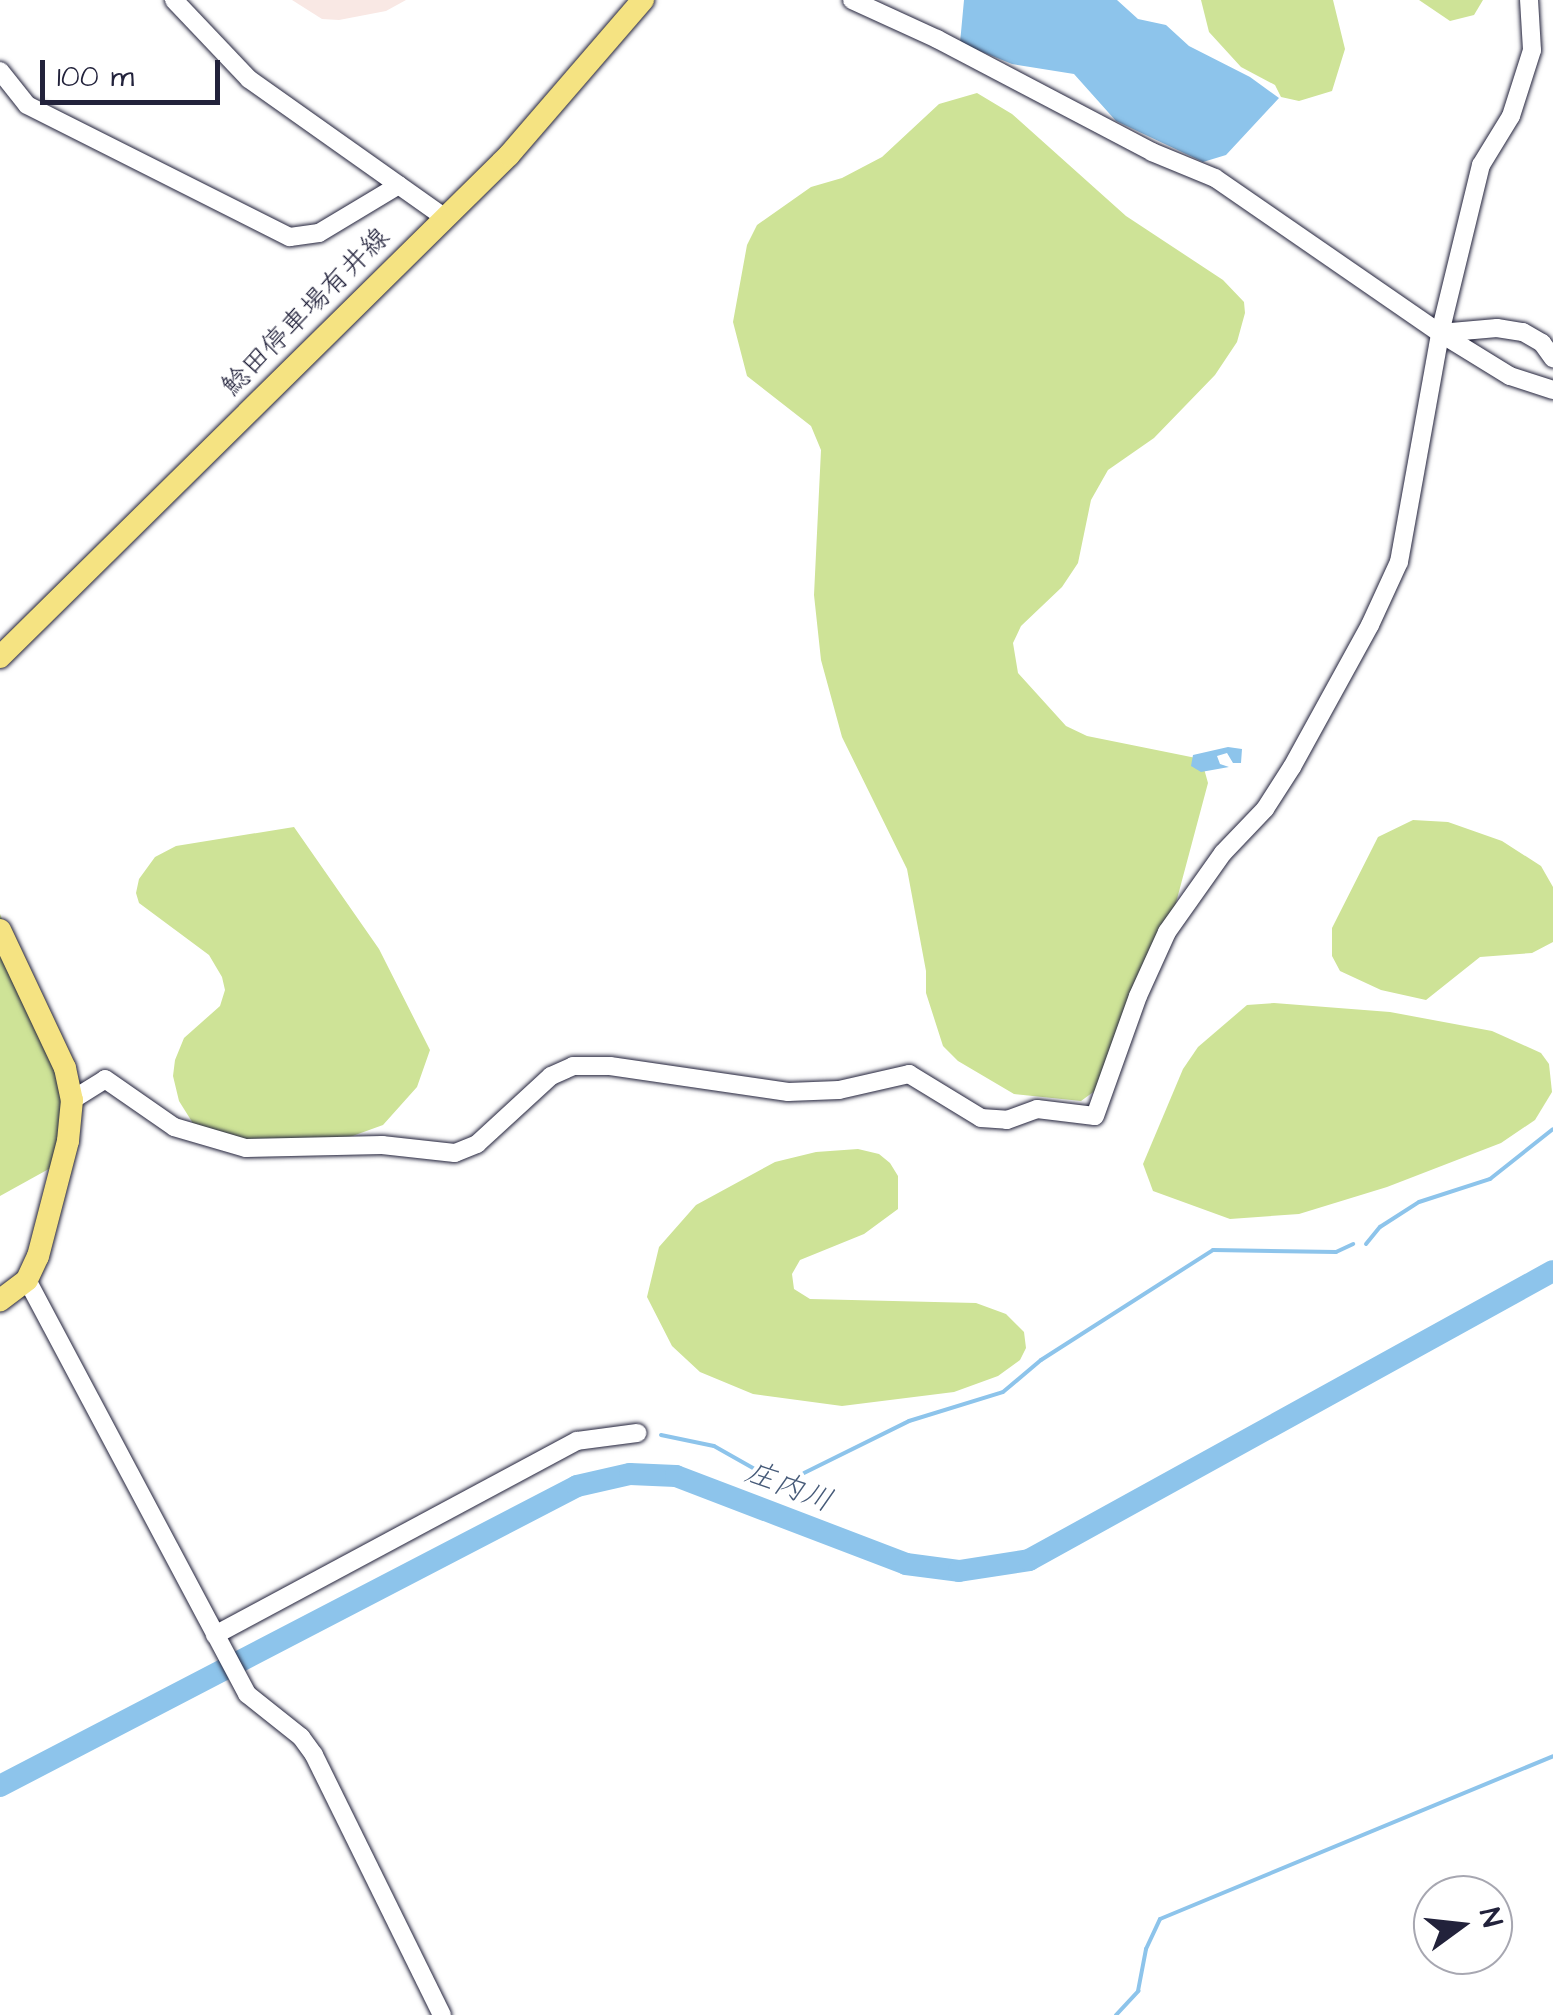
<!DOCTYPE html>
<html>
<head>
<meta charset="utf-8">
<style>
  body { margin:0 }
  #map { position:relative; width:1553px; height:2015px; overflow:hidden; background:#fff; font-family:"Architects Daughter","Klee One",sans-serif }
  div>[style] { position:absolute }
  .built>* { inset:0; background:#f9e8e4 }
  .green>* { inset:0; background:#cee397 }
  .water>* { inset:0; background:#8dc4eb }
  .stream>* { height:4px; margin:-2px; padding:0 2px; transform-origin:2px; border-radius:2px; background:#8dc4eb }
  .river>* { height:22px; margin:-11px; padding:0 11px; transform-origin:11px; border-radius:11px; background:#8dc4eb }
  .roads { filter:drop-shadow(0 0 2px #22223b) drop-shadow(0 0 2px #22223b) }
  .minor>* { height:18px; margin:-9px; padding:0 9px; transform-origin:9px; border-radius:9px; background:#fff }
  .major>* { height:22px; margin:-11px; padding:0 11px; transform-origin:11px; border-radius:11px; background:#f5e382 }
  span { translate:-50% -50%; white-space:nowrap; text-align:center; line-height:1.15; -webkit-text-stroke:8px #fff; paint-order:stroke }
  .street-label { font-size:28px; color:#22223b }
  .water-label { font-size:30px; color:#475b79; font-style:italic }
  .north { position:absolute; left:1413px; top:1875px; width:100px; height:100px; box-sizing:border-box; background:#fff; border:2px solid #a7a7b1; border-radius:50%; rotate:75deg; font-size:28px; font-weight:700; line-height:40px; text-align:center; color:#22223b }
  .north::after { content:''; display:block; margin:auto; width:35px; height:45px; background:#22223b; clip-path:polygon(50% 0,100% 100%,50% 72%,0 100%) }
  .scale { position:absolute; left:40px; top:60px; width:180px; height:45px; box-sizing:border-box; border:5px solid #22223b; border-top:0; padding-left:12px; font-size:30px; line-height:35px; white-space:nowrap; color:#22223b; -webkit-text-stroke:8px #fff; paint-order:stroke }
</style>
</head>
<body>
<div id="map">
  <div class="built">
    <i style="clip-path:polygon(292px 0,406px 0,386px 11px,339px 20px,322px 19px)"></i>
  </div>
  <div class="green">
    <i style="clip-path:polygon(1201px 0,1333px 0,1345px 49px,1332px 91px,1299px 101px,1281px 97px,1275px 85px,1241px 67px,1209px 32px)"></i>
    <i style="clip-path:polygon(1419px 0,1483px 0,1474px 15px,1450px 21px)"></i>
    <i style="clip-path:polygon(977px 93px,1012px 114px,1126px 216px,1223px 280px,1244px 302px,1245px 313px,1237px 342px,1215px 375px,1154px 438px,1108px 470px,1091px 500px,1078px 563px,1062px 587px,1021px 626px,1013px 643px,1018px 673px,1066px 726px,1087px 736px,1196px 758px,1203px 765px,1208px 783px,1173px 914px,1096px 1090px,1081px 1101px,1014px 1094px,958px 1061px,943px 1046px,926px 993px,926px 971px,907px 869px,842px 737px,821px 660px,814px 595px,821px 450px,811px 426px,747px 376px,733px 322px,747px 245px,757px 225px,811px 187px,842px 178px,882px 157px,939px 104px)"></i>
    <i style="clip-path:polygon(1413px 820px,1448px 822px,1502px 841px,1541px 866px,1553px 887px,1553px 942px,1532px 953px,1480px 957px,1426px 1000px,1381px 990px,1340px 971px,1332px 956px,1332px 928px,1378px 837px)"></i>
    <i style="clip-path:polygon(294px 827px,379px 949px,430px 1050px,417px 1087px,383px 1125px,297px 1156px,194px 1125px,179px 1101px,173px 1076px,175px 1060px,184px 1038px,220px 1006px,225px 990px,222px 977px,209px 955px,139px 903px,136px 893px,139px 879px,155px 857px,176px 846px)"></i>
    <i style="clip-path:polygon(0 914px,33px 994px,69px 1111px,56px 1165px,0 1196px)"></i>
    <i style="clip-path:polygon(1274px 1003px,1390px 1012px,1492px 1031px,1541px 1053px,1549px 1064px,1552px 1092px,1535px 1120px,1501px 1143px,1387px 1187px,1299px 1214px,1230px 1219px,1153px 1191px,1143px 1164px,1183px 1069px,1198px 1047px,1247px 1005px)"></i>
    <i style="clip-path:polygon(858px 1149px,879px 1154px,890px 1163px,898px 1176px,898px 1209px,864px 1234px,800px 1260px,792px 1274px,794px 1289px,810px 1299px,976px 1303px,1006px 1314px,1024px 1332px,1026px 1348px,1020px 1360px,998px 1376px,954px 1392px,842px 1406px,753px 1394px,700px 1372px,672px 1346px,647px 1297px,659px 1247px,696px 1205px,775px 1162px,816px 1152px)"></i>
  </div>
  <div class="water">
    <i style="clip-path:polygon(964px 0,1117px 0,1138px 19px,1166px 25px,1189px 46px,1250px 77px,1279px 98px,1226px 155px,1203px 162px,1116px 121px,1074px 74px,1012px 64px,960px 43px)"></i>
    <i style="clip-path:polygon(1228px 747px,1242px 749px,1241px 763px,1233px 763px,1227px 753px,1217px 756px,1220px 764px,1229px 767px,1201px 772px,1191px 766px,1193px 755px)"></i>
  </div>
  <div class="stream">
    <i style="left:1366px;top:1244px;width:22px;rotate:-51deg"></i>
    <i style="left:1380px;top:1227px;width:46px;rotate:-32.7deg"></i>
    <i style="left:1419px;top:1202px;width:75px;rotate:-17.9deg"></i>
    <i style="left:1490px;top:1179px;width:80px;rotate:-38.4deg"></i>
    <i style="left:661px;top:1435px;width:54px;rotate:11.7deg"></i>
    <i style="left:714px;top:1446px;width:61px;rotate:29.5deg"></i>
    <i style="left:804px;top:1473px;width:117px;rotate:-26.3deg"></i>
    <i style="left:909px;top:1421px;width:98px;rotate:-17.1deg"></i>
    <i style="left:1003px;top:1392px;width:50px;rotate:-40.1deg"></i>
    <i style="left:1041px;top:1360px;width:204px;rotate:-32.6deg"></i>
    <i style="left:1213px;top:1250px;width:123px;rotate:0.9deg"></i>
    <i style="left:1336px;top:1252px;width:19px;rotate:-25deg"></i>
    <i style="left:1116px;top:2015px;width:33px;rotate:-47deg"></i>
    <i style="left:1138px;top:1991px;width:43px;rotate:-79.2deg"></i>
    <i style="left:1146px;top:1949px;width:33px;rotate:-65deg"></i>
    <i style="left:1160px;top:1919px;width:425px;rotate:-22.5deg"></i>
  </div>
  <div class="river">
    <i style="left:0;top:1786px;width:650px;rotate:-27.47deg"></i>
    <i style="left:577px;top:1486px;width:54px;rotate:-12.8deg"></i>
    <i style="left:630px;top:1474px;width:46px;rotate:2.5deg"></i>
    <i style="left:676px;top:1476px;width:246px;rotate:20.9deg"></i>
    <i style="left:906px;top:1564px;width:53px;rotate:7.5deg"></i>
    <i style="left:959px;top:1571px;width:71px;rotate:-8.9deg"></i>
    <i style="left:1029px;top:1560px;width:598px;rotate:-28.88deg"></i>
  </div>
  <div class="roads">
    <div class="minor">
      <i style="left:174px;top:0;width:109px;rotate:46.5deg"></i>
      <i style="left:249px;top:79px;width:239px;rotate:35.3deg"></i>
      <i style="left:852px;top:0;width:94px;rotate:24.6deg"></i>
      <i style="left:937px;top:39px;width:243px;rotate:27.7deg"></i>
      <i style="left:1152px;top:152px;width:68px;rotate:22.4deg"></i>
      <i style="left:1215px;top:178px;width:273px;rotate:34.6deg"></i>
      <i style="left:1440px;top:333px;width:82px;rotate:31.6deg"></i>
      <i style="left:1510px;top:376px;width:45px;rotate:18deg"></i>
      <i style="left:0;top:71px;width:43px;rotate:51.5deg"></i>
      <i style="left:27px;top:105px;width:294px;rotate:26.7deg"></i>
      <i style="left:290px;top:237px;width:29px;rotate:-8deg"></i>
      <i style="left:319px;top:233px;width:93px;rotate:-31deg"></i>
      <i style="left:1440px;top:333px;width:57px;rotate:-5deg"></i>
      <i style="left:1497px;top:328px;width:26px;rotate:9deg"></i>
      <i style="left:1523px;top:332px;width:22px;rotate:30deg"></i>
      <i style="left:1542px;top:343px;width:19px;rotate:54deg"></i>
      <i style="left:72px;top:1100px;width:39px;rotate:-32deg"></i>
      <i style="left:105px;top:1079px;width:84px;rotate:34.8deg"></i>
      <i style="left:174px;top:1127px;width:75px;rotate:16.3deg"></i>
      <i style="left:246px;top:1148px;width:136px;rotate:-1.3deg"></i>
      <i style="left:382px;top:1145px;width:73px;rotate:6.3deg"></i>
      <i style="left:455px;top:1153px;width:24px;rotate:-22deg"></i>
      <i style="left:477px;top:1144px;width:100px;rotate:-42.6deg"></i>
      <i style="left:551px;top:1076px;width:24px;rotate:-24deg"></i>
      <i style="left:573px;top:1066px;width:37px"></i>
      <i style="left:610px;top:1066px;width:180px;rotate:8.3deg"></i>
      <i style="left:788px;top:1092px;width:51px;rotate:-2.2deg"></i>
      <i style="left:839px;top:1090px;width:72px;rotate:-12.9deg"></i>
      <i style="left:909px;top:1074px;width:84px;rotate:31.4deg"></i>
      <i style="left:981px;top:1118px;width:26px;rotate:4deg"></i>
      <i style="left:1007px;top:1120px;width:32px;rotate:-20deg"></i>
      <i style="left:1037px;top:1109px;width:58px;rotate:6.9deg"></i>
      <i style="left:1095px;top:1116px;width:127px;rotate:-70.3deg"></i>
      <i style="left:1138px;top:996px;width:70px;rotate:-65.6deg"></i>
      <i style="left:1167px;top:932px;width:97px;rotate:-54.7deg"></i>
      <i style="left:1223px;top:853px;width:61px;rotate:-46.3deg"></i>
      <i style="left:1265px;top:809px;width:50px;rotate:-57.3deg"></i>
      <i style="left:1292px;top:767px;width:162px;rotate:-61.2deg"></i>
      <i style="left:1370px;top:625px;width:69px;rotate:-65.3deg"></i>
      <i style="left:1399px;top:562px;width:233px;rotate:-79.8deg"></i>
      <i style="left:1440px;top:333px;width:173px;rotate:-76.3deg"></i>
      <i style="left:1481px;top:165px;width:57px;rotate:-58.5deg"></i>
      <i style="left:1511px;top:116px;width:69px;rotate:-72.3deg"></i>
      <i style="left:1532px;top:50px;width:50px;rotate:-93.4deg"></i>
      <i style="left:27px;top:1280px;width:469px;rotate:62deg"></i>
      <i style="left:247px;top:1694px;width:69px;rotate:38.5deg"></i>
      <i style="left:301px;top:1737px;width:22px;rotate:54deg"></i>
      <i style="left:314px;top:1755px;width:290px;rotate:63.8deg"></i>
      <i style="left:215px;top:1635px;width:411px;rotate:-28.2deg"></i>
      <i style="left:577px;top:1441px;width:61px;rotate:-7.6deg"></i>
    </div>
    <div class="major">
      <i style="left:0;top:657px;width:715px;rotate:-44.6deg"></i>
      <i style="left:509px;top:155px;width:205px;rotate:-49.2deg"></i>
      <i style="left:0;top:930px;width:153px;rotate:64.8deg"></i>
      <i style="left:65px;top:1068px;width:33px;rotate:78deg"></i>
      <i style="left:72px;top:1100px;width:41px;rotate:95.6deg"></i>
      <i style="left:68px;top:1141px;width:119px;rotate:104.6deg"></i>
      <i style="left:38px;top:1256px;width:26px;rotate:115deg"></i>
      <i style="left:27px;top:1280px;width:34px;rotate:143deg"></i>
    </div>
  </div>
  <div class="street-label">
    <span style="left:306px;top:312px;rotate:-45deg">鯰田停車場有井線</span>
  </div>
  <div class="water-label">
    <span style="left:789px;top:1487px;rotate:21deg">庄内川</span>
  </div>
  <div class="north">N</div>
  <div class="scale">100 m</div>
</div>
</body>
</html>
